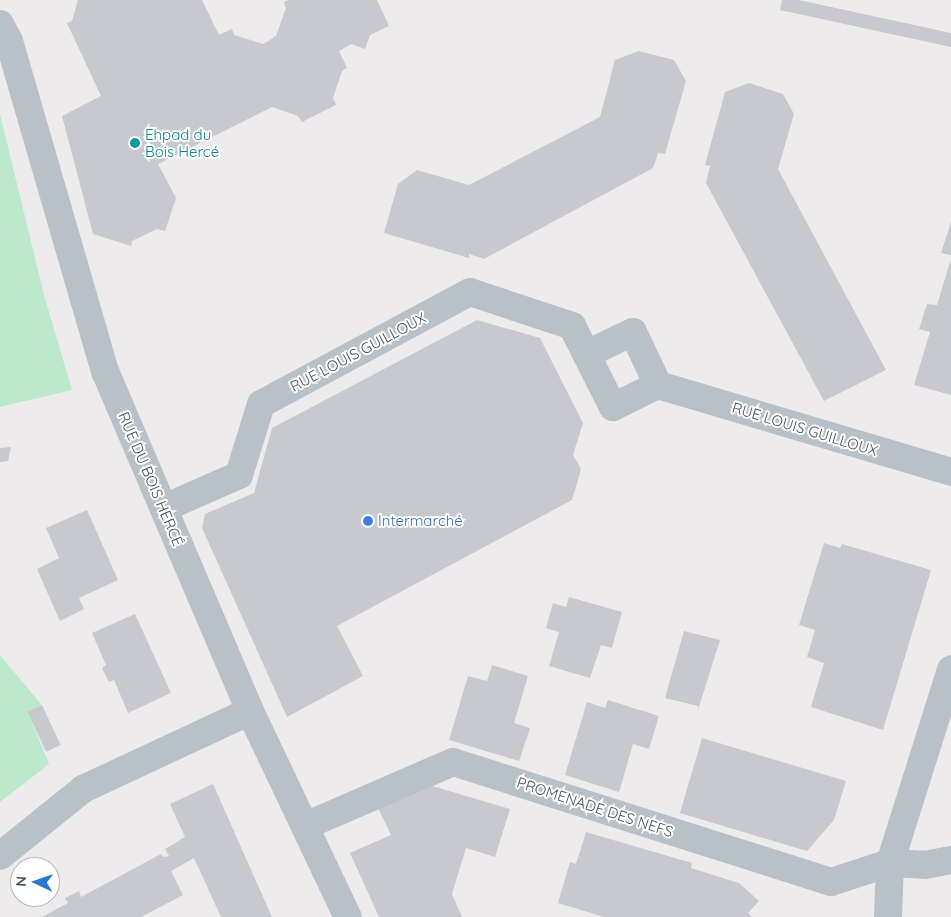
<!DOCTYPE html>
<html>
<head>
<meta charset="utf-8">
<style>
  body { margin:0 }
  #map { position:relative; width:951px; height:917px; overflow:hidden; background:#eeebec; font-family:Quicksand,sans-serif }
  div>[style] { position:absolute }
  .green>* { inset:0; background:#bce9cc }
  .building>* { inset:0; background:#c7c9ce; transform-origin:0 0 }
  .minor>* { height:28px; margin:-14px; padding:0 14px; transform-origin:14px; border-radius:14px; background:#b8c1c7 }
  .dots>* { width:14px; height:14px; translate:-50% -50%; box-sizing:border-box; border:2px solid #fff; border-radius:50% }
  span { translate:-50% -50%; white-space:nowrap; text-align:center; line-height:1.15; -webkit-text-stroke:4px #fff; paint-order:stroke }
  .culture-label { font-size:15px; color:#0d838f }
  .left { translate:0 -50%; text-align:left }
  .street-label { font-size:15px; color:#465057 }
  .shop-label { font-size:15px; color:#366cbe }
  .north { position:absolute; left:10px; top:857px; width:50px; height:50px; box-sizing:border-box; background:#fff; border:1px solid #b5b9bc; border-radius:50%; rotate:273deg; font-size:14px; font-weight:700; line-height:20px; text-align:center; color:#465057 }
  .north::after { content:''; display:block; margin:auto; width:18px; height:22px; background:#2977cb; clip-path:polygon(50% 0,100% 100%,50% 72%,0 100%) }
</style>
</head>
<body>
<div id="map">
  <div class="green">
    <i style="clip-path:polygon(0 114px,44px 295px,72px 390px,0 407px)"></i>
    <i style="clip-path:polygon(0 655px,42px 705px,28px 712px,49px 764px,0 802px)"></i>
  </div>
  <div class="building">
    <i style="clip-path:polygon(78px 0,202px 0,219px 35px,232px 29px,234px 35px,263px 44px,276px 36px,286px 8px,284px 2px,288px 0,377px 0,389px 26px,370px 35px,365px 49px,351px 44px,339px 51px,347px 68px,342px 71px,333px 98px,336px 105px,302px 122px,298px 116px,272px 107px,158px 164px,176px 198px,165px 231px,157px 229px,132px 241px,131px 246px,93px 234px,62px 116px,101px 96px,67px 23px,72px 21px)"></i>
    <i style="clip-path:polygon(782px 0,799px 0,951px 33px,951px 47px,780px 10px)"></i>
    <i style="clip-path:polygon(639px 51px,674px 60px,686px 81px,665px 154px,658px 153px,653px 168px,484px 259px,469px 254px,469px 258px,384px 233px,398px 184px,417px 170px,469px 185px,600px 117px,615px 60px)"></i>
    <i style="clip-path:polygon(749px 83px,783px 94px,794px 114px,778px 169px,886px 370px,824px 401px,706px 183px,710px 166px,705px 165px,725px 92px)"></i>
    <i style="clip-path:polygon(951px 222px,951px 255px,941px 253px)"></i>
    <i style="clip-path:polygon(951px 259px,951px 395px,914px 385px,930px 332px,919px 329px,927px 304px,937px 305px)"></i>
    <i style="clip-path:polygon(477px 320px,540px 338px,583px 423px,573px 455px,581px 469px,572px 500px,337px 626px,363px 676px,287px 717px,202px 528px,205px 514px,254px 493px,272px 428px)"></i>
    <i style="clip-path:polygon(11px 447px,8px 461px,0 462px,0 448px)"></i>
    <i style="clip-path:polygon(87px 510px,118px 580px,79px 598px,84px 609px,60px 621px,37px 569px,59px 558px,46px 528px)"></i>
    <i style="clip-path:polygon(824px 543px,840px 548px,842px 544px,931px 570px,883px 730px,811px 707px,824px 663px,807px 657px,815px 630px,799px 625px)"></i>
    <i style="clip-path:polygon(569px 597px,622px 612px,612px 648px,601px 645px,590px 678px,549px 666px,559px 632px,546px 628px,553px 603px,566px 607px)"></i>
    <i style="clip-path:polygon(135px 614px,171px 693px,128px 713px,114px 680px,109px 682px,102px 668px,106px 665px,92px 633px)"></i>
    <i style="clip-path:polygon(684px 631px,720px 640px,698px 710px,698px 706px,665px 698px)"></i>
    <i style="clip-path:polygon(492px 665px,528px 676px,514px 723px,530px 728px,519px 761px,449px 740px,468px 676px,487px 681px)"></i>
    <i style="clip-path:polygon(608px 700px,659px 716px,649px 749px,633px 744px,619px 792px,565px 775px,587px 702px,605px 708px)"></i>
    <i style="left:42px;top:705px;width:44px;height:16px;rotate:65deg"></i>
    <i style="clip-path:polygon(702px 738px,846px 781px,834px 820px,807px 851px,680px 813px)"></i>
    <i style="clip-path:polygon(213px 784px,272px 917px,221px 917px,194px 858px,171px 871px,183px 895px,141px 917px,42px 917px,68px 903px,65px 898px,79px 891px,81px 897px,161px 854px,164px 857px,169px 856px,165px 849px,185px 837px,170px 804px)"></i>
    <i style="clip-path:polygon(429px 785px,510px 809px,495px 857px,466px 848px,452px 894px,462px 917px,379px 917px,350px 853px,391px 835px,378px 808px)"></i>
    <i style="clip-path:polygon(586px 832px,692px 863px,691px 868px,739px 883px,759px 901px,748px 913px,752px 917px,604px 917px,558px 903px,570px 862px,576px 864px)"></i>
  </div>
  <div class="minor">
    <i style="left:0;top:24px;width:19px;rotate:62deg"></i>
    <i style="left:9px;top:41px;width:344px;rotate:73.8deg"></i>
    <i style="left:105px;top:371px;width:370px;rotate:66.9deg"></i>
    <i style="left:250px;top:711px;width:228px;rotate:64.6deg"></i>
    <i style="left:587px;top:354px;width:51px;rotate:-25.6deg"></i>
    <i style="left:633px;top:332px;width:59px;rotate:64.7deg"></i>
    <i style="left:164px;top:508px;width:82px;rotate:-23.7deg"></i>
    <i style="left:239px;top:475px;width:74px;rotate:-72.8deg"></i>
    <i style="left:261px;top:404px;width:237px;rotate:-28.2deg"></i>
    <i style="left:470px;top:292px;width:108px;rotate:18.4deg"></i>
    <i style="left:572px;top:326px;width:91px;rotate:63.2deg"></i>
    <i style="left:613px;top:407px;width:50px;rotate:-26.1deg"></i>
    <i style="left:658px;top:385px;width:306px;rotate:16.5deg"></i>
    <i style="left:305px;top:826px;width:161px;rotate:-23.4deg"></i>
    <i style="left:453px;top:762px;width:397px;rotate:17.6deg"></i>
    <i style="left:831px;top:882px;width:62px;rotate:-17.9deg"></i>
    <i style="left:890px;top:863px;width:35px;rotate:3deg"></i>
    <i style="left:925px;top:865px;width:26px;rotate:-11deg"></i>
    <i style="left:0;top:856px;width:107px;rotate:-38.9deg"></i>
    <i style="left:83px;top:789px;width:184px;rotate:-25deg"></i>
    <i style="left:888px;top:917px;width:54px;rotate:-87.9deg"></i>
    <i style="left:890px;top:863px;width:203px;rotate:-72.5deg"></i>
  </div>
  <div class="dots">
    <i style="left:135px;top:143px;background:#0f9aa8"></i>
    <i style="left:368px;top:521px;background:#3f7fe0"></i>
  </div>
  <div class="culture-label">
    <span class="left" style="left:145px;top:143px">Ehpad du<br>Bois Hercé</span>
  </div>
  <div class="street-label">
    <span style="left:358px;top:352px;rotate:-28deg">RUE LOUIS GUILLOUX</span>
    <span style="left:805px;top:429px;rotate:17deg">RUE LOUIS GUILLOUX</span>
    <span style="left:151px;top:479px;rotate:67deg">RUE DU BOIS HERCÉ</span>
    <span style="left:595px;top:807px;rotate:18deg">PROMENADE DES NEFS</span>
  </div>
  <div class="shop-label">
    <span class="left" style="left:378px;top:521px">Intermarché</span>
  </div>
  <div class="north">N</div>
</div>
</body>
</html>
